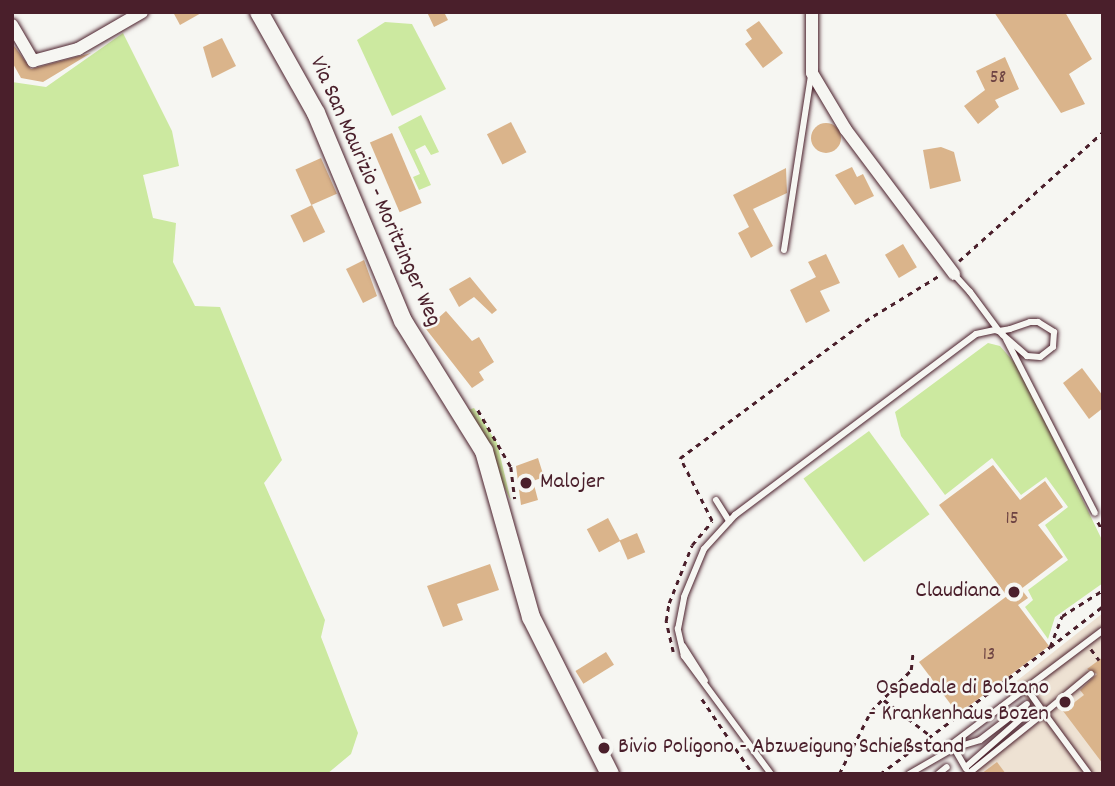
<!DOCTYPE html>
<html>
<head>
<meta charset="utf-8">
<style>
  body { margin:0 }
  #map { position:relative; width:1115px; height:786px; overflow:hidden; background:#f6f6f2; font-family:Dekko,sans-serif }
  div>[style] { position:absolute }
  .built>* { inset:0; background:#eee2d3 }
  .green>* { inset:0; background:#cce9a0; transform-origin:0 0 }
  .building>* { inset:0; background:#dab48b; transform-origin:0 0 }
  .round { border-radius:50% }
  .path>* { height:2.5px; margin-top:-1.25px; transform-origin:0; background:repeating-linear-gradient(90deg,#4a1f2b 0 5px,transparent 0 10px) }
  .roads { filter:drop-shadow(0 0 2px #4a1f2b) drop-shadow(0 0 2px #4a1f2b) }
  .service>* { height:6px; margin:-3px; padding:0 3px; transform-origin:3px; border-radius:3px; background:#f6f6f2 }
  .minor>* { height:12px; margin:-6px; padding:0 6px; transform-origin:6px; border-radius:6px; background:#f6f6f2 }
  .secondary>* { height:18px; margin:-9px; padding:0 9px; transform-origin:9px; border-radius:9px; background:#f6f6f2 }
  .dots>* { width:19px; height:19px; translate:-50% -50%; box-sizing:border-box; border:4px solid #f6f6f2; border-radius:50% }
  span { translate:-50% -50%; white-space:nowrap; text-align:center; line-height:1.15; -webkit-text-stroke:5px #f6f6f2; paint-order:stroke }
  .number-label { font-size:19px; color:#6e4443 }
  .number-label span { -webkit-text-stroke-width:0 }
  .street-label { font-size:23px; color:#4a1f2b }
  .poi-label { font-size:23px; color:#4a1f2b }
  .left { translate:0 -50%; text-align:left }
  .right { translate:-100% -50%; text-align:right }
  .frame { position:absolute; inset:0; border:14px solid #4a1f2b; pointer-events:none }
</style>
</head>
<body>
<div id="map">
  <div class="built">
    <i style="clip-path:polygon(1103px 613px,1103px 774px,971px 774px,1041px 720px,1014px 683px)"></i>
  </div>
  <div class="green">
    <i style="clip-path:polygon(385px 22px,412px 24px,446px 89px,392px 116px,357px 40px)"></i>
    <i style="clip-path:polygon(123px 33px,172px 131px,179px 166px,143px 175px,153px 218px,176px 223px,173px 262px,195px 306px,220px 307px,282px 460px,264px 483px,325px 620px,321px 637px,358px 733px,351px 754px,327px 774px,12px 774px,12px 82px,46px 87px)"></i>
    <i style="clip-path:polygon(421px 115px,439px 152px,431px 155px,425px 145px,415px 150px,431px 185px,419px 190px,413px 177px,420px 174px,398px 127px)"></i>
    <i style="clip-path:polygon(988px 343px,1000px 346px,1019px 368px,1103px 542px,1103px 583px,1055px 617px,1048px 639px,1025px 607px,1033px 600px,1028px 590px,1068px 560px,1045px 525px,1068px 507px,1046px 477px,1021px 495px,992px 458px,945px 495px,901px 436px,895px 412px)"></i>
    <i style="clip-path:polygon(474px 408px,497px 443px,511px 501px,468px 410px)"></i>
    <i style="left:869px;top:431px;width:103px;height:81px;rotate:54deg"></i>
  </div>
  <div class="building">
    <i style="clip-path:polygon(173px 12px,203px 12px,180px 25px)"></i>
    <i style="clip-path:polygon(427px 12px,444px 12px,448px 20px,434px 27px)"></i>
    <i style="clip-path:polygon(994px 12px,1065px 12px,1092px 59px,1069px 74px,1085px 104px,1061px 113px)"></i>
    <i style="clip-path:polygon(759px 21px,783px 53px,763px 68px,745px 44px,752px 39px,746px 30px)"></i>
    <i style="clip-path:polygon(222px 38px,236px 66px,212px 78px,203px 47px)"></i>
    <i style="clip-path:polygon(12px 43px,31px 69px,91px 53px,43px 82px,21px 78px,12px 62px)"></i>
    <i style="clip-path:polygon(1005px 57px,1019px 89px,995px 100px,999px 107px,978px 124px,964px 106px,985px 90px,976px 71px)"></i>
    <i style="left:511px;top:122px;width:34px;height:27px;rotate:63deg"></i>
    <i class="round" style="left:811px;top:123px;width:30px;height:30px"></i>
    <i style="left:392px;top:133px;width:76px;height:24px;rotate:67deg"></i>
    <i style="clip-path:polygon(941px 147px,954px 152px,961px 181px,930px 189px,923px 150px)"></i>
    <i style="left:321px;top:158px;width:39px;height:28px;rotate:66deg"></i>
    <i style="clip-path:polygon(852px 167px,857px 177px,863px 174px,874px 196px,855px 205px,835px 175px)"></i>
    <i style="clip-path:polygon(786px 168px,787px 193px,753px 209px,773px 246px,751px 258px,738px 233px,749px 227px,733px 195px)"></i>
    <i style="left:312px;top:205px;width:30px;height:24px;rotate:64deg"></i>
    <i style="left:903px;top:244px;width:27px;height:21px;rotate:59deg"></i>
    <i style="clip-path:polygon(826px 254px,840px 283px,820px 291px,830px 311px,806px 323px,790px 290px,816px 277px,808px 262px)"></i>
    <i style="clip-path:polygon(364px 260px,377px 296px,363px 303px,346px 269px)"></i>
    <i style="clip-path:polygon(470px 277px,497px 310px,492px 314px,474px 297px,459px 307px,449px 289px)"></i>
    <i style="clip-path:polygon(446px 311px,472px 341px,479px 337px,494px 362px,479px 372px,484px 380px,472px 388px,426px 329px)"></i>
    <i style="clip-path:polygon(1082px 368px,1103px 396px,1103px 408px,1089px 419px,1063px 383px)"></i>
    <i style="clip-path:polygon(538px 458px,544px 477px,533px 481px,538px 500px,521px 505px,516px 466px)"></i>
    <i style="clip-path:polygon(993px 465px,1020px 500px,1045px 481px,1063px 507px,1038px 525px,1063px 557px,1021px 589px,1028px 598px,1018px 605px,1049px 646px,958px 714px,919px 662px,1007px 596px,939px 505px)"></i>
    <i style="left:608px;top:518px;width:26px;height:24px;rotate:62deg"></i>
    <i style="left:637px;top:533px;width:21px;height:19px;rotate:67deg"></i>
    <i style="clip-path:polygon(490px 564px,499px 590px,457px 604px,463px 620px,443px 627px,427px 586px)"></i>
    <i style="left:606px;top:652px;width:15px;height:36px;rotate:58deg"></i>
    <i style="clip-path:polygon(1103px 657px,1103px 764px,1063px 711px,1084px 695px,1080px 690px,1097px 674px,1087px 669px)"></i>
    <i style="clip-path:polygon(997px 762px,1006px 774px,981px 774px)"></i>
  </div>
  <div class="path">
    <i style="left:959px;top:261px;width:193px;rotate:-41.9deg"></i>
    <i style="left:478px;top:410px;width:66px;rotate:59.9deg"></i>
    <i style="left:511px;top:467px;width:32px;rotate:83deg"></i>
    <i style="left:1098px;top:522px;width:10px;rotate:61deg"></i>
    <i style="left:1050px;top:647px;width:67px;rotate:-37.7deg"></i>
    <i style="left:1091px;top:649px;width:14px;rotate:54deg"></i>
    <i style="left:673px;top:652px;width:32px;rotate:-103deg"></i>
    <i style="left:666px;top:621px;width:18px;rotate:-81deg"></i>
    <i style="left:669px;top:603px;width:62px;rotate:-68.4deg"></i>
    <i style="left:692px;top:545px;width:31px;rotate:-50deg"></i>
    <i style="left:712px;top:521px;width:71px;rotate:-116.9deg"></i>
    <i style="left:680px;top:458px;width:230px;rotate:-36.5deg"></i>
    <i style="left:865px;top:321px;width:88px;rotate:-31.5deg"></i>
    <i style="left:702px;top:699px;width:91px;rotate:55.8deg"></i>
    <i style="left:884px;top:700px;width:59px;rotate:37.5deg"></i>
    <i style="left:1011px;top:773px;width:1px;rotate:90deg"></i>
    <i style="left:839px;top:774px;width:71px;rotate:-63.1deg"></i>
    <i style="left:871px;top:711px;width:57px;rotate:-45.7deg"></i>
    <i style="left:911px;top:670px;width:18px;rotate:-84deg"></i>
    <i style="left:880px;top:774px;width:212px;rotate:-36.8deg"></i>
    <i style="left:1050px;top:647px;width:33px;rotate:-69deg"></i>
    <i style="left:1062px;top:616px;width:49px;rotate:-32.4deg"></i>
  </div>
  <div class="roads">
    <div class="service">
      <i style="left:784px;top:250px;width:177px;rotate:-81.2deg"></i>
      <i style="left:1006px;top:339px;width:195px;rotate:62.9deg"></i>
      <i style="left:716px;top:500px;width:25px;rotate:58deg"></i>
      <i style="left:683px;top:646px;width:41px;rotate:57.8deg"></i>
      <i style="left:954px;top:748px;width:27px;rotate:-17deg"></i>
      <i style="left:980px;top:740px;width:59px;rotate:-37.5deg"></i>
      <i style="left:944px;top:750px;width:199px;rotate:-37deg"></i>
      <i style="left:967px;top:766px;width:85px;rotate:-41.2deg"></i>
      <i style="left:771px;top:774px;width:147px;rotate:-126.4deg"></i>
      <i style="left:684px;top:656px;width:28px;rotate:-103deg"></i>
      <i style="left:678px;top:629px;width:33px;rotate:-79deg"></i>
      <i style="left:684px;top:597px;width:52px;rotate:-67.4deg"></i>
      <i style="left:704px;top:549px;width:46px;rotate:-47.6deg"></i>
      <i style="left:735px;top:515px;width:301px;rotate:-36.9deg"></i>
      <i style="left:976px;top:334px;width:19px;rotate:-12deg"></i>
      <i style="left:995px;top:330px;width:4px;rotate:14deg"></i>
      <i style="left:999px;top:331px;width:11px;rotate:-10deg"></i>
      <i style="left:1010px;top:329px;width:21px;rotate:-19deg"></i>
      <i style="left:1030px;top:322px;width:8px"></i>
      <i style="left:1038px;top:322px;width:19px;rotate:32deg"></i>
      <i style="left:1054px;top:332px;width:15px;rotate:94deg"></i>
      <i style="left:1053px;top:347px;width:16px;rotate:142deg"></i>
      <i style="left:1040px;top:357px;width:13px;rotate:-176deg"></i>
      <i style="left:1027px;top:356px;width:32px;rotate:-139deg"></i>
      <i style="left:1003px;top:335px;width:6px;rotate:-135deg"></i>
      <i style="left:999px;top:331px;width:49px;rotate:-126.6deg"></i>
      <i style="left:970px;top:292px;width:24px;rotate:-132deg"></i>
      <i style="left:909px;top:774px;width:52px;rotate:-30deg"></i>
      <i style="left:954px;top:748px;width:24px;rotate:60deg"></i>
      <i style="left:938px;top:774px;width:11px;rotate:-38deg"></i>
      <i style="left:968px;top:774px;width:97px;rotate:-38.8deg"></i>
      <i style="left:1044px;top:713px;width:32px;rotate:-125deg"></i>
      <i style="left:1089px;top:774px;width:76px;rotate:-126.4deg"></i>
      <i style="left:1044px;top:713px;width:61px;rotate:-39.7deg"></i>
    </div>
    <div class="minor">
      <i style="left:812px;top:12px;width:61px;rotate:90deg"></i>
      <i style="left:812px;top:73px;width:66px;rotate:59.2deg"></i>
      <i style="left:846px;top:130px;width:180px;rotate:53.1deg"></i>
      <i style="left:12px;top:25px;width:42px;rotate:59.7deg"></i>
      <i style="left:33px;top:61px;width:47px;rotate:-14.9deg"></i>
      <i style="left:78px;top:49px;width:74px;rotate:-30deg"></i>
    </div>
    <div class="secondary">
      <i style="left:259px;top:12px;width:116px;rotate:60.6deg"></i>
      <i style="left:316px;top:113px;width:225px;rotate:67.3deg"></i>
      <i style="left:403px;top:321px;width:153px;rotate:58.1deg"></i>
      <i style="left:484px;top:451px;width:173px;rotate:74.2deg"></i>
      <i style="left:531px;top:617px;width:176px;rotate:63.3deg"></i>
    </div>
  </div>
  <div class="dots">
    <i style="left:526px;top:483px;background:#4a1f2b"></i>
    <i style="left:1014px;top:592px;background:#4a1f2b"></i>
    <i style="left:1065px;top:702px;background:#4a1f2b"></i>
    <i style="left:604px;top:748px;background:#4a1f2b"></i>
  </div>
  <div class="number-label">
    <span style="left:998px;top:79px">58</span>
    <span style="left:1012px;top:520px">15</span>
    <span style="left:989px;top:656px">13</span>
  </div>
  <div class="street-label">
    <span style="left:374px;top:192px;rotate:66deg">Via San Maurizio - Moritzinger Weg</span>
  </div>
  <div class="poi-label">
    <span class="left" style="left:540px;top:483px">Malojer</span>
    <span class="right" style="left:1000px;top:592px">Claudiana</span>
    <span class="right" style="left:1049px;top:702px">Ospedale di Bolzano<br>- Krankenhaus Bozen</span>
    <span class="left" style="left:618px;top:748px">Bivio Poligono - Abzweigung Schießstand</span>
  </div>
  <div class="frame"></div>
</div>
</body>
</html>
